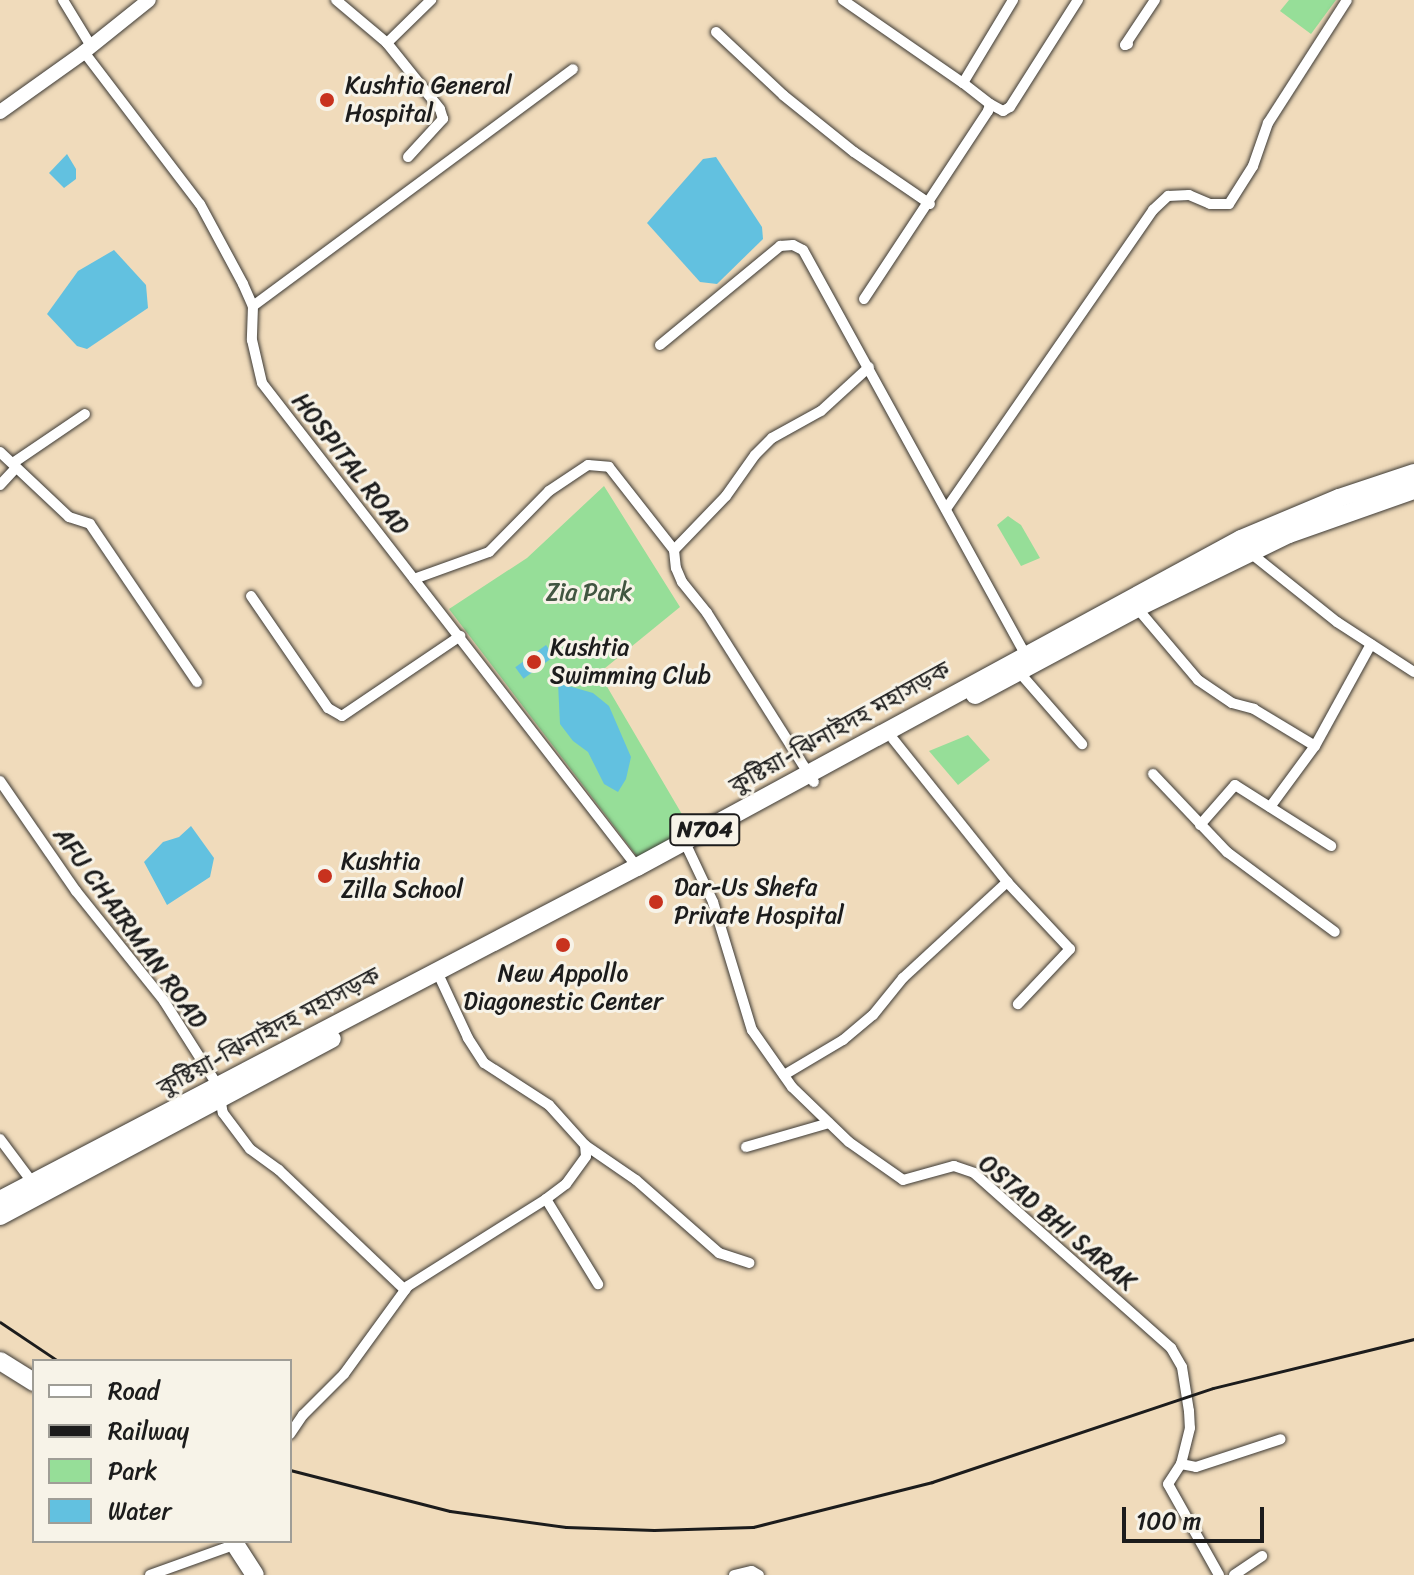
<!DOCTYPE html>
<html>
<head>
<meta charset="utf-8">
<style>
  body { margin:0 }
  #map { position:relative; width:1414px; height:1575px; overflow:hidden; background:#f0dbbb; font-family:Sriracha,"Noto Sans Bengali",sans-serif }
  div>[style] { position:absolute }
  .green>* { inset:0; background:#96de98 }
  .water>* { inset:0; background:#62c1e0; transform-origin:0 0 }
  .roads { filter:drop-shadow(0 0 2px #3c3934) drop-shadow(0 0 2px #3c3934) }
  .street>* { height:10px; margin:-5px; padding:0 5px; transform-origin:5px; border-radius:5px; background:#fff }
  .secondary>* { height:14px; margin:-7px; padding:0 7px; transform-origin:7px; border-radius:7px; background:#fff }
  .highway>* { height:18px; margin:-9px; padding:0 9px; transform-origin:9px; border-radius:9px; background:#fff }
  .rail>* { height:3px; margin:-1.5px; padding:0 1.5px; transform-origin:1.5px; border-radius:1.5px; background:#1c1c1c }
  .dots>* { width:22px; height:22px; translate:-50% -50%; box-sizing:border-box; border:4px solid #f7f3e8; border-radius:50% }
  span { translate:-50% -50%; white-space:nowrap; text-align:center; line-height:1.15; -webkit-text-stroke:6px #f7f3e8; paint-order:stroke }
  .shield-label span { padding:2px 6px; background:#f7f3e8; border:2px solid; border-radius:6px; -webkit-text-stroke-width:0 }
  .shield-label { font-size:22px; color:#1c1c1c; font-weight:700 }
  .poi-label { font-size:24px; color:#1c1c1c }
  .left { translate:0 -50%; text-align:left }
  .street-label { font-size:24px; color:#1c1c1c }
  .park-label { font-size:24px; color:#415641 }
  .legend { position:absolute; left:32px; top:1359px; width:260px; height:184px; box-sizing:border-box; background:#f7f3e8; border:2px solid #9f9d96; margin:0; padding:10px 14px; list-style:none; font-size:24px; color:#1c1c1c }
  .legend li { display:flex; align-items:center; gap:16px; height:40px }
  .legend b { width:40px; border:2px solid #9f9d96 }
  .scale { position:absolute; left:1122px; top:1507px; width:142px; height:36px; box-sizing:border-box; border:4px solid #1c1c1c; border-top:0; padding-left:10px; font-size:24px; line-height:28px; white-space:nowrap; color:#1c1c1c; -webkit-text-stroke:6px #f7f3e8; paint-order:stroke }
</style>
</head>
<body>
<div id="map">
  <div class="green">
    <i style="clip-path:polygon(1289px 0,1336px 0,1311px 34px,1280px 11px)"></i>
    <i style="clip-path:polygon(604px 486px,680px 607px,599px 673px,693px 833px,639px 859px,449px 609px,527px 558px)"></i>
    <i style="clip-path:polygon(1008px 516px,1021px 525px,1040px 558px,1021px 566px,997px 525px)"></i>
    <i style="clip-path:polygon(968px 735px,990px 760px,958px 785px,929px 751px)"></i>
  </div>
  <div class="water">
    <i style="clip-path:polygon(67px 154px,76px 169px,76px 179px,64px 188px,49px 173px)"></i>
    <i style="clip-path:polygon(716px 157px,762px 227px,763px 239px,717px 284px,700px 282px,647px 223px,703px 159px)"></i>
    <i style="clip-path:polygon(114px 250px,146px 285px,148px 308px,87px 349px,77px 346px,47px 314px,78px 271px)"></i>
    <i style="left:546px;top:645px;width:14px;height:38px;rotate:54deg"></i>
    <i style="clip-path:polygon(558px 683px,593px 693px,609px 706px,631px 757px,626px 779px,618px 792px,604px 784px,588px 752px,573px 741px,560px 724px)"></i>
    <i style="clip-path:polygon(191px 826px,214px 858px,210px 877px,167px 905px,144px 862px,163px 842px,179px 837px)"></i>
  </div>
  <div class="roads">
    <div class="street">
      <i style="left:63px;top:0;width:54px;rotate:58.7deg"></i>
      <i style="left:336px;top:0;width:67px;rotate:40.1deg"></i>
      <i style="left:843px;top:0;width:146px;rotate:34.7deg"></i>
      <i style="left:716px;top:32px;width:92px;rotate:43.2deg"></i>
      <i style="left:783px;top:95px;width:91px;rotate:38.8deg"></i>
      <i style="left:854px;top:152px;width:92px;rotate:34.4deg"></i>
      <i style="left:1128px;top:44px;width:3px;rotate:162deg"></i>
      <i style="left:1125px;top:45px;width:54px;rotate:-56.3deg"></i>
      <i style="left:84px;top:52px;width:191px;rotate:52.7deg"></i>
      <i style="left:200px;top:204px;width:91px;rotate:61.7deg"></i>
      <i style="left:243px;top:284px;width:24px;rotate:66deg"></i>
      <i style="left:253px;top:306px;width:34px;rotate:92deg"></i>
      <i style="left:252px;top:340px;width:44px;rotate:76.9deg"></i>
      <i style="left:262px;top:383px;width:614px;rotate:52.22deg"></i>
      <i style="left:990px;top:104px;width:15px;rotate:28deg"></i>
      <i style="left:1003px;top:111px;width:8px;rotate:-30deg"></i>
      <i style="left:1010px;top:107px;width:127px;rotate:-57.6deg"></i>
      <i style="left:408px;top:157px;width:52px;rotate:-47.4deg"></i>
      <i style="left:443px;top:119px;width:10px;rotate:-107deg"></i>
      <i style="left:440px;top:109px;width:85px;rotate:-128.8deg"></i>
      <i style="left:387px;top:43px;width:62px;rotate:-44.3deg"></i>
      <i style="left:864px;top:299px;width:225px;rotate:-56.6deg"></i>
      <i style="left:988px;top:111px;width:7px;rotate:-74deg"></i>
      <i style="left:990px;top:104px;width:34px;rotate:-142deg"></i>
      <i style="left:963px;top:83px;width:97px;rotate:-58.9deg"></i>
      <i style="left:253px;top:306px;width:398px;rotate:-36.5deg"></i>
      <i style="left:660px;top:345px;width:156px;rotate:-39.5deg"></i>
      <i style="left:780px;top:246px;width:13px;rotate:-4deg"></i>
      <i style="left:793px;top:245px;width:11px;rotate:27deg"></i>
      <i style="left:803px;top:250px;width:468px;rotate:61.2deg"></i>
      <i style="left:0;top:452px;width:95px;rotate:43.3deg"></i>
      <i style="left:69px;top:517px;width:22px;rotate:18deg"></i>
      <i style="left:90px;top:524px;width:191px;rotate:55.9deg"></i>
      <i style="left:13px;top:463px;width:87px;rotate:-34.2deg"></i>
      <i style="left:0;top:485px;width:23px;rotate:-47deg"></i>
      <i style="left:946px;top:509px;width:364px;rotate:-55.3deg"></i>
      <i style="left:1153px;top:210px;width:21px;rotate:-43deg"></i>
      <i style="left:1168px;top:196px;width:21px;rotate:-3deg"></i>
      <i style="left:1189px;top:195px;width:23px;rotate:23deg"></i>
      <i style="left:1210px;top:204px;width:19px"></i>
      <i style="left:1229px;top:204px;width:45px;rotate:-57.7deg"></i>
      <i style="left:1253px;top:166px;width:46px;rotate:-70.8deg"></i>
      <i style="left:1268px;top:123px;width:146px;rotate:-57.3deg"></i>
      <i style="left:674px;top:550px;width:75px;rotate:-46.1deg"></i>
      <i style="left:726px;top:496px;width:50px;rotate:-54.7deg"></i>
      <i style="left:755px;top:455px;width:24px;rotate:-45deg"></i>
      <i style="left:772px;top:438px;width:56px;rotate:-28.9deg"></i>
      <i style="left:821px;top:411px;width:65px;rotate:-42.5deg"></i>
      <i style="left:1248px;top:551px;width:114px;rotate:38.6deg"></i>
      <i style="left:1337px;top:622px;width:92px;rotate:33deg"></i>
      <i style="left:414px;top:579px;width:80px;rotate:-19.8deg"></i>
      <i style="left:489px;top:552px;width:86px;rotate:-45.5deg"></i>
      <i style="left:549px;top:491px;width:47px;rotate:-33.7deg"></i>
      <i style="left:588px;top:465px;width:21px;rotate:5deg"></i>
      <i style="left:609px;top:467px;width:105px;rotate:51.9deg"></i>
      <i style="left:674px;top:550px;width:18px;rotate:84deg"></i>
      <i style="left:676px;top:568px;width:15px;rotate:67deg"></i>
      <i style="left:682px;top:582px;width:40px;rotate:51deg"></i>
      <i style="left:707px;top:613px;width:200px;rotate:57.7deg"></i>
      <i style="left:251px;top:596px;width:136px;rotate:55.5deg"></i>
      <i style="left:328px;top:708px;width:16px;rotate:30deg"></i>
      <i style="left:342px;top:716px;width:143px;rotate:-34.1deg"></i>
      <i style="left:1137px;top:608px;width:94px;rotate:49.7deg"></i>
      <i style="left:1198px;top:680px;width:41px;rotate:34.1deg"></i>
      <i style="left:1232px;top:703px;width:23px;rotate:15deg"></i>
      <i style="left:1254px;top:709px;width:71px;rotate:31.2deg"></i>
      <i style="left:1019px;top:672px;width:96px;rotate:48.8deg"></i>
      <i style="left:893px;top:739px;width:183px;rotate:51.4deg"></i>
      <i style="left:1007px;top:882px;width:92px;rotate:46.8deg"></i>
      <i style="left:1070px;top:949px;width:76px;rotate:133.4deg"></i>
      <i style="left:1153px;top:774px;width:108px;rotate:46.5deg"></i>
      <i style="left:1227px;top:852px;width:134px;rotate:36.5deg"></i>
      <i style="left:0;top:781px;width:134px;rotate:55.4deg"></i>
      <i style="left:76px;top:891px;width:141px;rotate:51.3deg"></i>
      <i style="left:164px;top:1001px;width:101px;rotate:57.6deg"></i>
      <i style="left:218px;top:1086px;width:27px;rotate:80deg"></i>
      <i style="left:223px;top:1113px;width:45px;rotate:53.1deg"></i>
      <i style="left:250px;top:1149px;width:36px;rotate:36deg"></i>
      <i style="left:279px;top:1170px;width:174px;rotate:43.6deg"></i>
      <i style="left:1270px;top:807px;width:76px;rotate:-53.6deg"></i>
      <i style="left:1315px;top:746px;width:116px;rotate:-61.2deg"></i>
      <i style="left:1200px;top:825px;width:53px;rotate:-48.8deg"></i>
      <i style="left:1235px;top:785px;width:114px;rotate:32.4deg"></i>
      <i style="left:688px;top:849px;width:59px;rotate:64.7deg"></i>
      <i style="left:713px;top:902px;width:134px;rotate:73.1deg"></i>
      <i style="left:752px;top:1030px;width:70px;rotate:54.9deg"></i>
      <i style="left:792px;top:1087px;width:79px;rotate:44deg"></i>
      <i style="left:849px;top:1142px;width:66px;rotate:35.1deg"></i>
      <i style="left:903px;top:1180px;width:53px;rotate:-15.4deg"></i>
      <i style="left:954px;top:1166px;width:21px;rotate:19deg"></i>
      <i style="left:974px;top:1173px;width:264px;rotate:41.6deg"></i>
      <i style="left:1171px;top:1348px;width:22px;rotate:60deg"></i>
      <i style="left:1182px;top:1367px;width:45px;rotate:81deg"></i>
      <i style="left:1189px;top:1411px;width:17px;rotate:87deg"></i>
      <i style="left:1190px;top:1428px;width:37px;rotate:104deg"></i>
      <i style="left:784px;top:1075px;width:69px;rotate:-30.7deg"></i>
      <i style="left:843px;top:1040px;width:39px;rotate:-40deg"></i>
      <i style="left:873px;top:1015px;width:48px;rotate:-51deg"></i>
      <i style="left:903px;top:978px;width:142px;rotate:-42.7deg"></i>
      <i style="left:0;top:1139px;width:54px;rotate:53.3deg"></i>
      <i style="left:585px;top:1145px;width:62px;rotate:34.5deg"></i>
      <i style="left:636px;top:1180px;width:111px;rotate:41.3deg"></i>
      <i style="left:719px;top:1253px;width:32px;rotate:18deg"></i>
      <i style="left:746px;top:1147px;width:86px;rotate:-16.1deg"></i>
      <i style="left:546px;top:1199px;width:100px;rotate:58.5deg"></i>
      <i style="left:290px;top:1434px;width:23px;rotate:-56deg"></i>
      <i style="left:303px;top:1415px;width:58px;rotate:-45deg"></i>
      <i style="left:344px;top:1374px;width:109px;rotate:-54deg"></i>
      <i style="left:408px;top:1286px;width:163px;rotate:-32.2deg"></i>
      <i style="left:546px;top:1199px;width:25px;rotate:-37deg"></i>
      <i style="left:566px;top:1184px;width:34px;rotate:-54deg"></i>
      <i style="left:586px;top:1156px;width:11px;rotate:-95deg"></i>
      <i style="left:585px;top:1145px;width:54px;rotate:-132deg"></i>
      <i style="left:549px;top:1105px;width:77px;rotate:-147.1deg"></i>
      <i style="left:484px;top:1063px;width:30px;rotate:-123deg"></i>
      <i style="left:468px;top:1038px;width:64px;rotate:-115deg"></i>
      <i style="left:150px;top:1575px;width:91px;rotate:-19.8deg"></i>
      <i style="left:734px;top:1575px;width:18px;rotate:-13deg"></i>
      <i style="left:752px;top:1571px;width:8px;rotate:30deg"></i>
      <i style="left:1219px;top:1575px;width:104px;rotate:-119.3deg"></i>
      <i style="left:1168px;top:1484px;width:24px;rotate:-57deg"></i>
      <i style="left:1181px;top:1464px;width:15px;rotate:11deg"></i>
      <i style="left:1196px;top:1467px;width:89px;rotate:-18.2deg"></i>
      <i style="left:1234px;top:1575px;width:34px;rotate:-34deg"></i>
    </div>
    <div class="secondary">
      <i style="left:0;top:112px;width:103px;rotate:-35.5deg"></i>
      <i style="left:84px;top:52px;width:83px;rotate:-38.7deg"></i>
    </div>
    <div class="highway">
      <i style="left:975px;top:695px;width:184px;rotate:-28.2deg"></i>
      <i style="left:1137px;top:608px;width:169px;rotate:-26deg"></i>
      <i style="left:1289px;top:534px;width:133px;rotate:-19.4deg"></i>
      <i style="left:0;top:1200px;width:719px;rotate:-27.6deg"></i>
      <i style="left:637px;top:867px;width:687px;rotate:-28.5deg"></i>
      <i style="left:1241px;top:539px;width:106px;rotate:-22.7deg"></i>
      <i style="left:1339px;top:498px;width:79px;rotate:-18.4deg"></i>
      <i style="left:0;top:1216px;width:376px;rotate:-28.1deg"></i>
      <i style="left:0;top:1361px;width:40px;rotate:32deg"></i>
      <i style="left:233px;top:1541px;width:40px;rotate:57.1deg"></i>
    </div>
  </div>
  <div class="rail">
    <i style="left:0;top:1322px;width:70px;rotate:33.9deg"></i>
    <i style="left:290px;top:1470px;width:165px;rotate:14.4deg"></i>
    <i style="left:450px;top:1511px;width:117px;rotate:7.9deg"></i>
    <i style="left:566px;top:1527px;width:88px;rotate:2deg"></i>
    <i style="left:654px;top:1530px;width:99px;rotate:-1.7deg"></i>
    <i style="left:753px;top:1527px;width:185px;rotate:-14.1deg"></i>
    <i style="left:932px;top:1482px;width:296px;rotate:-18.5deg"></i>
    <i style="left:1213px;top:1388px;width:207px;rotate:-13.7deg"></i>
  </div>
  <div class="dots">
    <i style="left:327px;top:100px;background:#c8321e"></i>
    <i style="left:534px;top:662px;background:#c8321e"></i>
    <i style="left:325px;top:876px;background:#c8321e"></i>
    <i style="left:656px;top:902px;background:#c8321e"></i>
    <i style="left:563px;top:945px;background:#c8321e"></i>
  </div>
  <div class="shield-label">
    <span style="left:705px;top:830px">N704</span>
  </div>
  <div class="poi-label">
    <span class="left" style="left:345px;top:100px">Kushtia General<br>Hospital</span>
    <span class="left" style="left:550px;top:662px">Kushtia<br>Swimming Club</span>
    <span class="left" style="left:341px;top:876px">Kushtia<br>Zilla School</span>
    <span class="left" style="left:674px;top:902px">Dar-Us Shefa<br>Private Hospital</span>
    <span style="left:563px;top:988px">New Appollo<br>Diagonestic Center</span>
  </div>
  <div class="street-label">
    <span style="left:350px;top:464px;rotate:52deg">HOSPITAL ROAD</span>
    <span style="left:840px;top:728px;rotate:-29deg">কুষ্টিয়া-ঝিনাইদহ মহাসড়ক</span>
    <span style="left:130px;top:928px;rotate:54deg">AFU CHAIRMAN ROAD</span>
    <span style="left:269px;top:1032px;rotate:-28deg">কুষ্টিয়া-ঝিনাইদহ মহাসড়ক</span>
    <span style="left:1057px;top:1223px;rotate:40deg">OSTAD BHI SARAK</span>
  </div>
  <div class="park-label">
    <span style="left:589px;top:593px">Zia Park</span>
  </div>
  <ul class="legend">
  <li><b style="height:10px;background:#fff"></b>Road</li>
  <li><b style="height:10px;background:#1c1c1c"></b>Railway</li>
  <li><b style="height:22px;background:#96de98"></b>Park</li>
  <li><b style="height:22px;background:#62c1e0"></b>Water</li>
  </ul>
  <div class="scale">100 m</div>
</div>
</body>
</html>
